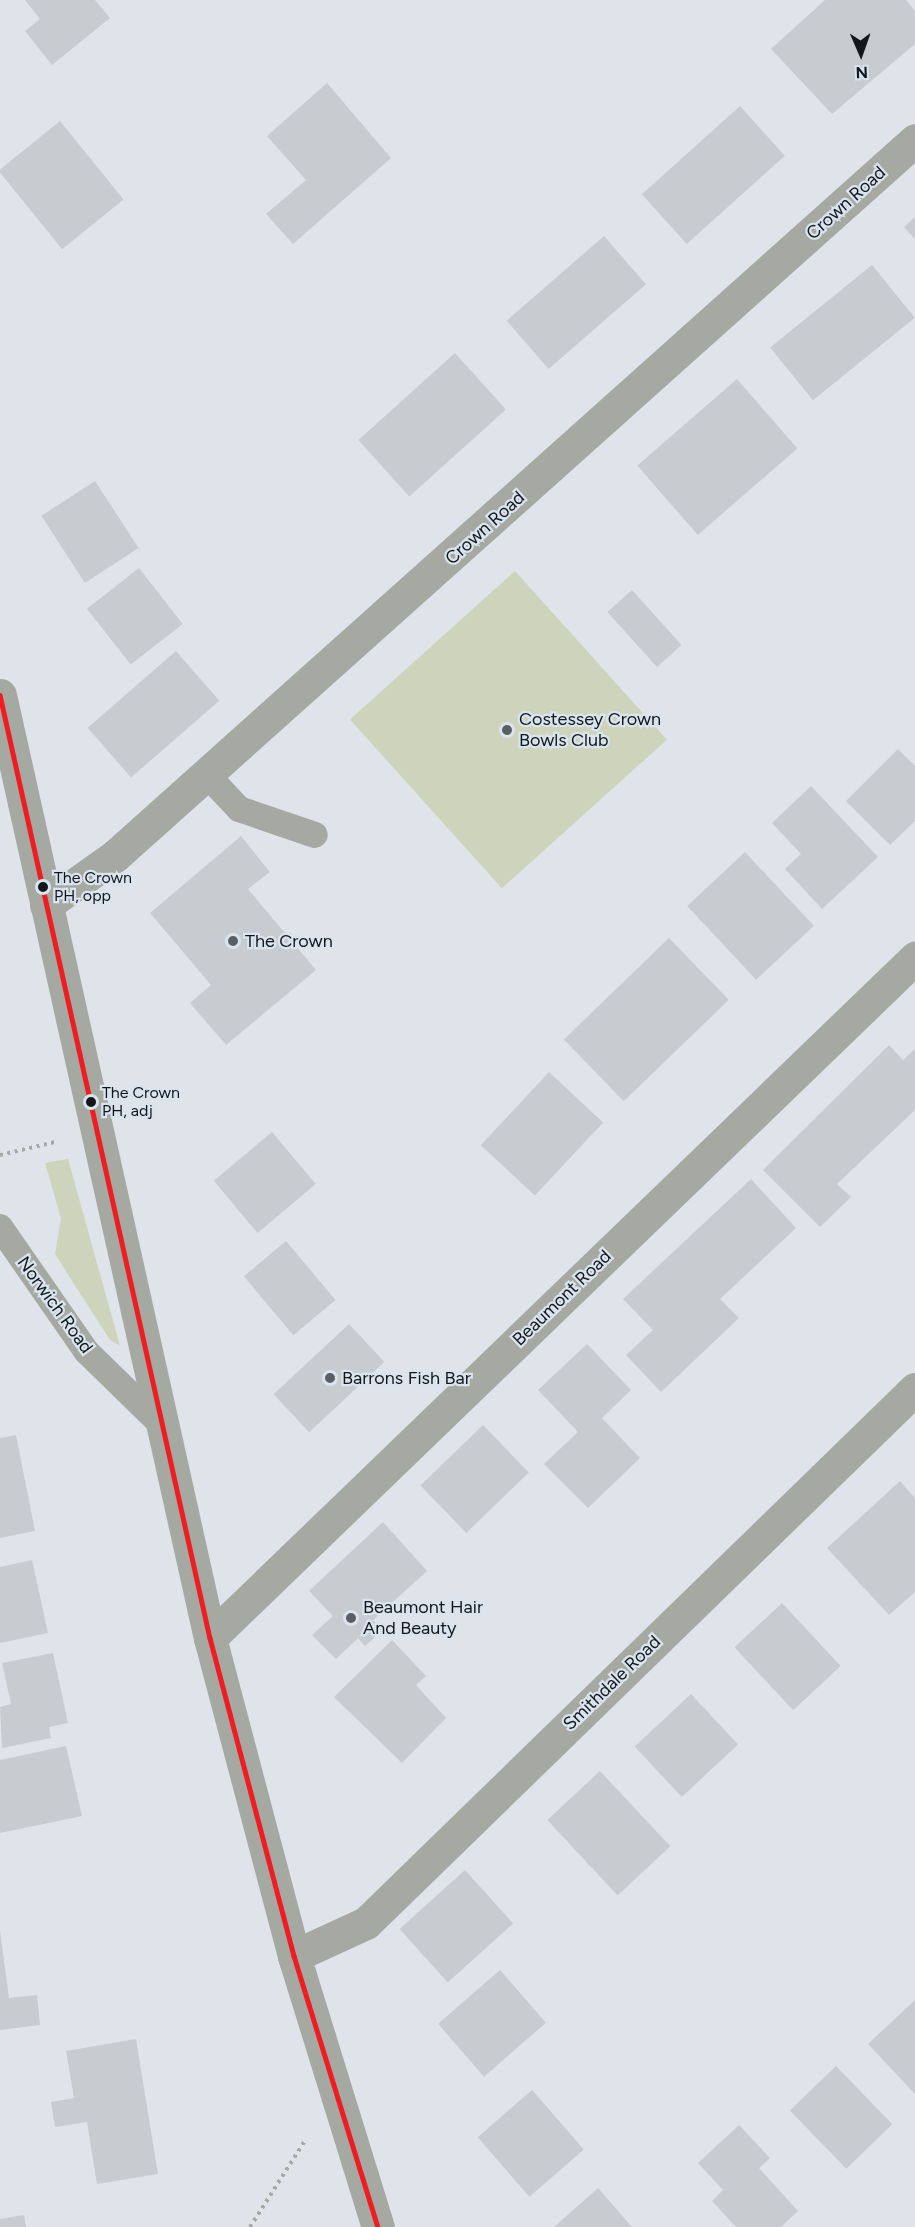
<!DOCTYPE html>
<html>
<head>
<meta charset="utf-8">
<style>
  body { margin:0 }
  #map { position:relative; width:915px; height:2227px; overflow:hidden; background:#dee4ea; font-family:Figtree,sans-serif }
  div>[style] { position:absolute }
  .green>* { inset:0; background:#ced3bb; transform-origin:0 0 }
  .building>* { inset:0; background:#c7ccd1; transform-origin:0 0 }
  .path>* { height:4px; margin-top:-2px; transform-origin:0; background:repeating-linear-gradient(90deg,#a5a8a4 0 3px,transparent 0 7.5px) }
  .service>* { height:26px; margin:-13px; padding:0 13px; transform-origin:13px; border-radius:13px; background:#a6a8a2 }
  .minor>* { height:33px; margin:-16.5px; padding:0 16.5px; transform-origin:16.5px; border-radius:16.5px; background:#a6a8a2 }
  .tertiary>* { height:33px; margin:-16.5px; padding:0 16.5px; transform-origin:16.5px; border-radius:16.5px; background:#a6a8a2 }
  .bus-1>* { height:4.5px; margin:-2.25px; padding:0 2.25px; transform-origin:2.25px; border-radius:2.25px; background:#ee1d23 }
  .dots>* { width:16px; height:16px; translate:-50% -50%; box-sizing:border-box; border:3px solid #d9e4ef; border-radius:50% }
  span { translate:-50% -50%; white-space:nowrap; text-align:center; line-height:1.15; -webkit-text-stroke:4.5px #d9e4ef; paint-order:stroke }
  .bus-label { font-size:16px; color:#13171a }
  .left { translate:0 -50%; text-align:left }
  .street-label { font-size:18px; color:#13171a }
  .poi-label { font-size:18px; color:#13171a }
  .north { position:absolute; left:831px; top:24px; width:60px; height:60px; -webkit-text-stroke:4px #d9e4ef; paint-order:stroke; rotate:178deg; font-size:16px; font-weight:700; line-height:24px; text-align:center; color:#13171a }
  .north::after { content:''; display:block; margin:auto; width:21px; height:27px; background:#13171a; clip-path:polygon(50% 0,100% 100%,50% 72%,0 100%) }
</style>
</head>
<body>
<div id="map">
  <div class="green">
    <i style="left:515px;top:571px;width:227px;height:222px;rotate:48deg"></i>
    <i style="clip-path:polygon(68px 1159px,120px 1346px,110px 1340px,55px 1254px,61px 1218px,45px 1163px)"></i>
  </div>
  <div class="building">
    <i style="clip-path:polygon(25px 0,95px 0,110px 18px,52px 65px,25px 31px,40px 19px)"></i>
    <i style="clip-path:polygon(825px 0,906px 0,915px 11px,915px 44px,832px 114px,771px 49px)"></i>
    <i style="clip-path:polygon(327px 83px,391px 158px,293px 244px,266px 214px,306px 180px,267px 136px)"></i>
    <i style="left:740px;top:106px;width:67px;height:132px;rotate:48deg"></i>
    <i style="left:60px;top:121px;width:101px;height:79px;rotate:51deg"></i>
    <i style="clip-path:polygon(915px 217px,915px 239px,904px 227px)"></i>
    <i style="left:604px;top:236px;width:64px;height:129px;rotate:49deg"></i>
    <i style="left:872px;top:265px;width:68px;height:131px;rotate:51deg"></i>
    <i style="left:455px;top:353px;width:76px;height:130px;rotate:48deg"></i>
    <i style="left:737px;top:379px;width:92px;height:132px;rotate:49deg"></i>
    <i style="left:95px;top:481px;width:80px;height:64px;rotate:57deg"></i>
    <i style="left:139px;top:568px;width:71px;height:66px;rotate:52deg"></i>
    <i style="left:632px;top:590px;width:74px;height:33px;rotate:48deg"></i>
    <i style="left:176px;top:651px;width:66px;height:117px;rotate:49deg"></i>
    <i style="clip-path:polygon(898px 749px,915px 766px,915px 821px,890px 845px,846px 801px)"></i>
    <i style="clip-path:polygon(811px 786px,878px 857px,822px 909px,785px 869px,801px 854px,772px 823px)"></i>
    <i style="clip-path:polygon(241px 836px,270px 872px,248px 889px,316px 970px,226px 1045px,190px 1003px,211px 985px,150px 913px)"></i>
    <i style="left:745px;top:852px;width:101px;height:79px;rotate:47deg"></i>
    <i style="left:669px;top:938px;width:86px;height:146px;rotate:46deg"></i>
    <i style="clip-path:polygon(889px 1045px,903px 1060px,915px 1049px,915px 1110px,837px 1184px,851px 1197px,820px 1227px,763px 1170px)"></i>
    <i style="left:549px;top:1072px;width:74px;height:100px;rotate:43deg"></i>
    <i style="left:272px;top:1132px;width:68px;height:76px;rotate:50deg"></i>
    <i style="clip-path:polygon(751px 1179px,796px 1228px,720px 1299px,739px 1318px,661px 1392px,626px 1355px,653px 1330px,623px 1299px)"></i>
    <i style="left:286px;top:1241px;width:77px;height:55px;rotate:50deg"></i>
    <i style="left:349px;top:1324px;width:52px;height:103px;rotate:47deg"></i>
    <i style="clip-path:polygon(587px 1344px,631px 1390px,602px 1418px,640px 1458px,588px 1508px,544px 1464px,578px 1432px,538px 1390px)"></i>
    <i style="left:483px;top:1425px;width:66px;height:87px;rotate:46deg"></i>
    <i style="clip-path:polygon(16px 1435px,35px 1531px,0 1538px,0 1438px)"></i>
    <i style="clip-path:polygon(900px 1481px,915px 1498px,915px 1592px,889px 1615px,827px 1548px)"></i>
    <i style="clip-path:polygon(383px 1522px,427px 1571px,373px 1620px,383px 1630px,365px 1646px,358px 1638px,336px 1659px,312px 1635px,333px 1616px,309px 1591px)"></i>
    <i style="clip-path:polygon(32px 1560px,48px 1633px,0 1643px,0 1567px)"></i>
    <i style="left:782px;top:1603px;width:86px;height:65px;rotate:47deg"></i>
    <i style="clip-path:polygon(392px 1640px,426px 1676px,416px 1685px,446px 1718px,402px 1763px,334px 1697px)"></i>
    <i style="clip-path:polygon(53px 1653px,68px 1723px,49px 1727px,51px 1738px,2px 1748px,0 1707px,11px 1704px,2px 1663px)"></i>
    <i style="left:691px;top:1694px;width:69px;height:77px;rotate:47deg"></i>
    <i style="clip-path:polygon(66px 1746px,82px 1816px,0 1833px,0 1760px)"></i>
    <i style="left:600px;top:1771px;width:103px;height:72px;rotate:47deg"></i>
    <i style="left:465px;top:1870px;width:72px;height:88px;rotate:48deg"></i>
    <i style="clip-path:polygon(0 1931px,9px 1998px,37px 1995px,40px 2025px,0 2030px)"></i>
    <i style="left:500px;top:1970px;width:70px;height:82px;rotate:49deg"></i>
    <i style="clip-path:polygon(915px 2000px,915px 2094px,868px 2044px)"></i>
    <i style="clip-path:polygon(136px 2039px,158px 2174px,97px 2184px,87px 2122px,55px 2127px,51px 2102px,74px 2098px,66px 2051px)"></i>
    <i style="left:836px;top:2066px;width:81px;height:64px;rotate:46deg"></i>
    <i style="left:532px;top:2090px;width:79px;height:72px;rotate:49deg"></i>
    <i style="clip-path:polygon(739px 2125px,770px 2158px,759px 2168px,798px 2211px,781px 2227px,736px 2227px,712px 2201px,723px 2190px,698px 2163px)"></i>
    <i style="clip-path:polygon(598px 2188px,632px 2227px,554px 2227px)"></i>
    <i style="clip-path:polygon(24px 2215px,26px 2227px,0 2227px,0 2219px)"></i>
  </div>
  <div class="path">
    <i style="left:0;top:1155px;width:57px;rotate:-13.3deg"></i>
    <i style="left:250px;top:2227px;width:104px;rotate:-57.5deg"></i>
  </div>
  <div class="service">
    <i style="left:207px;top:775px;width:47px;rotate:46.7deg"></i>
    <i style="left:239px;top:809px;width:80px;rotate:18.9deg"></i>
    <i style="left:0;top:1227px;width:152px;rotate:55.2deg"></i>
    <i style="left:87px;top:1352px;width:112px;rotate:44.3deg"></i>
  </div>
  <div class="minor">
    <i style="left:46px;top:905px;width:86px;rotate:-35.5deg"></i>
    <i style="left:116px;top:855px;width:1072px;rotate:-41.82deg"></i>
    <i style="left:210px;top:1638px;width:980px;rotate:-43.97deg"></i>
    <i style="left:294px;top:1956px;width:79px;rotate:-24.6deg"></i>
    <i style="left:366px;top:1923px;width:766px;rotate:-44.21deg"></i>
  </div>
  <div class="tertiary">
    <i style="left:0;top:695px;width:966px;rotate:77.45deg"></i>
    <i style="left:210px;top:1638px;width:329px;rotate:75.2deg"></i>
    <i style="left:294px;top:1956px;width:284px;rotate:72.8deg"></i>
  </div>
  <div class="bus-1">
    <i style="left:0;top:695px;width:966px;rotate:77.45deg"></i>
    <i style="left:210px;top:1638px;width:329px;rotate:75.2deg"></i>
    <i style="left:294px;top:1956px;width:284px;rotate:72.8deg"></i>
  </div>
  <div class="dots">
    <i style="left:507px;top:730px;background:#5a5f63"></i>
    <i style="left:43px;top:887px;background:#13171a"></i>
    <i style="left:233px;top:941px;background:#5a5f63"></i>
    <i style="left:91px;top:1102px;background:#13171a"></i>
    <i style="left:330px;top:1378px;background:#5a5f63"></i>
    <i style="left:351px;top:1618px;background:#5a5f63"></i>
  </div>
  <div class="bus-label">
    <span class="left" style="left:54px;top:887px">The Crown<br>PH, opp</span>
    <span class="left" style="left:102px;top:1102px">The Crown<br>PH, adj</span>
  </div>
  <div class="street-label">
    <span style="left:846px;top:203px;rotate:-42deg">Crown Road</span>
    <span style="left:485px;top:528px;rotate:-42deg">Crown Road</span>
    <span style="left:562px;top:1298px;rotate:-44deg">Beaumont Road</span>
    <span style="left:55px;top:1305px;rotate:54deg">Norwich Road</span>
    <span style="left:612px;top:1683px;rotate:-44deg">Smithdale Road</span>
  </div>
  <div class="poi-label">
    <span class="left" style="left:519px;top:730px">Costessey Crown<br>Bowls Club</span>
    <span class="left" style="left:245px;top:941px">The Crown</span>
    <span class="left" style="left:342px;top:1378px">Barrons Fish Bar</span>
    <span class="left" style="left:363px;top:1618px">Beaumont Hair<br>And Beauty</span>
  </div>
  <div class="north">N</div>
</div>
</body>
</html>
